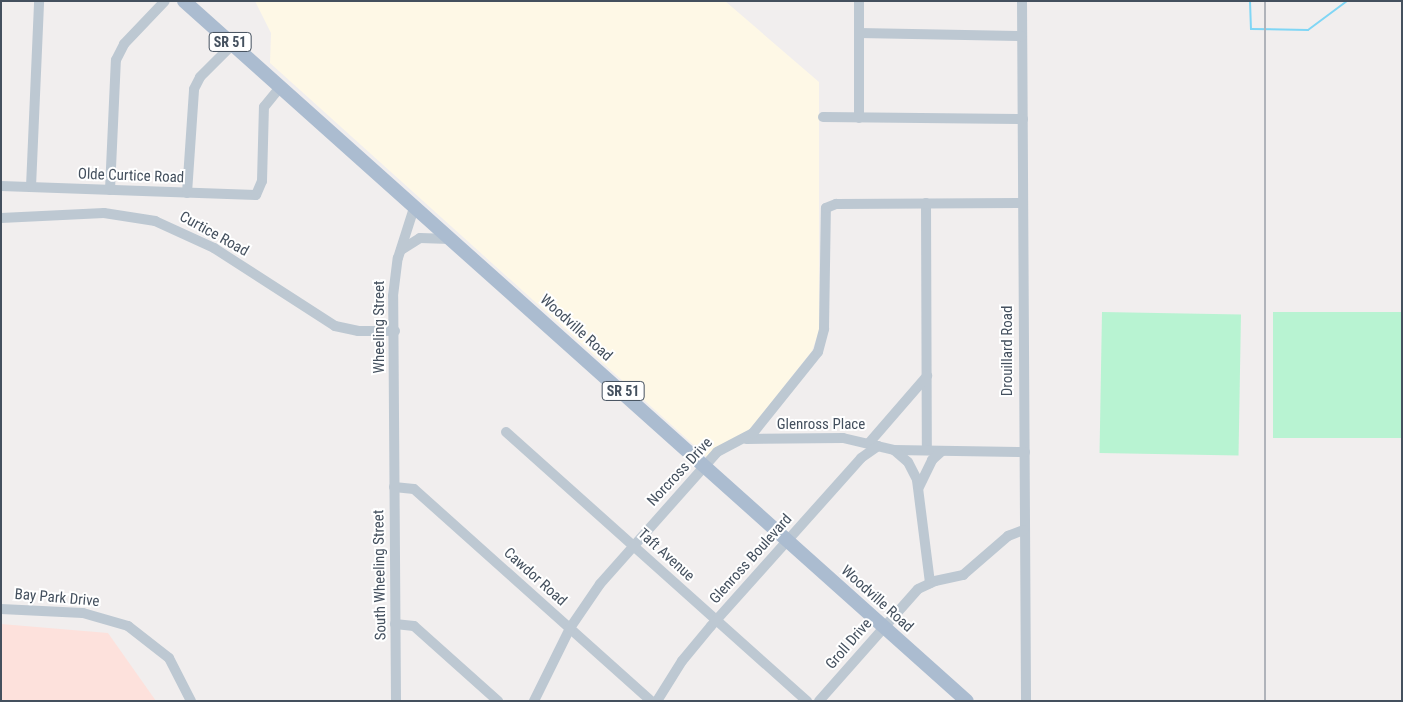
<!DOCTYPE html>
<html>
<head>
<meta charset="utf-8">
<style>
  body { margin:0 }
  #map { position:relative; width:1403px; height:702px; overflow:hidden; background:#f1eeee; font-family:"Roboto Condensed",sans-serif }
  div>[style] { position:absolute }
  .commercial>* { inset:0; background:#fef8e6 }
  .medical>* { inset:0; background:#fde1dc }
  .green>* { inset:0; background:#b8f3d2; transform-origin:0 0 }
  .stream>* { height:2px; margin:-1px; padding:0 1px; transform-origin:1px; border-radius:1px; background:#80d6f5 }
  .minor>* { height:10px; margin:-5px; padding:0 5px; transform-origin:5px; border-radius:5px; background:#bdc8d2 }
  .major>* { height:14px; margin:-7px; padding:0 7px; transform-origin:7px; border-radius:7px; background:#abbcd0 }
  .rail>* { height:2px; margin:-1px; padding:0 1px; transform-origin:1px; border-radius:1px; background:#b0b3ba }
  span { translate:-50% -50%; white-space:nowrap; text-align:center; line-height:1.15; -webkit-text-stroke:4px #fff; paint-order:stroke }
  .shield-label span { padding:1px 4px; background:#fff; border:1px solid; border-radius:4px; -webkit-text-stroke-width:0 }
  .shield-label { font-size:14px; color:#44505e; font-weight:700 }
  .street-label { font-size:15px; color:#44505e }
  .frame { position:absolute; inset:0; border:2px solid #44505e; pointer-events:none }
</style>
</head>
<body>
<div id="map">
  <div class="commercial">
    <i style="clip-path:polygon(255px 1px,725px 1px,819px 82px,819px 331px,812px 351px,747px 433px,707px 457px,270px 63px,271px 33px)"></i>
  </div>
  <div class="medical">
    <i style="clip-path:polygon(1px 624px,108px 633px,156px 701px,1px 701px)"></i>
  </div>
  <div class="green">
    <i style="left:1102px;top:312px;width:139px;height:141px;rotate:1deg"></i>
    <i style="left:1402px;top:312px;width:126px;height:129px;rotate:90deg"></i>
  </div>
  <div class="stream">
    <i style="left:774px;top:1px;width:9px"></i>
    <i style="left:1250px;top:1px;width:28px;rotate:88deg"></i>
    <i style="left:1251px;top:29px;width:57px;rotate:1deg"></i>
    <i style="left:1308px;top:30px;width:49px;rotate:-36.6deg"></i>
  </div>
  <div class="minor">
    <i style="left:1022px;top:1px;width:700px;rotate:89.67deg"></i>
    <i style="left:859px;top:33px;width:163px;rotate:1.1deg"></i>
    <i style="left:823px;top:117px;width:200px;rotate:0.6deg"></i>
    <i style="left:859px;top:118px;width:117px;rotate:-90deg"></i>
    <i style="left:1px;top:186px;width:255px;rotate:2deg"></i>
    <i style="left:256px;top:195px;width:15px;rotate:-67deg"></i>
    <i style="left:262px;top:181px;width:74px;rotate:-88.5deg"></i>
    <i style="left:264px;top:107px;width:26px;rotate:-51deg"></i>
    <i style="left:31px;top:187px;width:186px;rotate:-87.5deg"></i>
    <i style="left:110px;top:190px;width:130px;rotate:-87.4deg"></i>
    <i style="left:116px;top:60px;width:18px;rotate:-63deg"></i>
    <i style="left:124px;top:44px;width:59px;rotate:-46.4deg"></i>
    <i style="left:187px;top:193px;width:104px;rotate:-86.1deg"></i>
    <i style="left:194px;top:89px;width:13px;rotate:-63deg"></i>
    <i style="left:200px;top:77px;width:45px;rotate:-45deg"></i>
    <i style="left:926px;top:203px;width:247px;rotate:89.8deg"></i>
    <i style="left:1px;top:218px;width:103px;rotate:-2.8deg"></i>
    <i style="left:104px;top:213px;width:52px;rotate:8.9deg"></i>
    <i style="left:155px;top:221px;width:65px;rotate:24.6deg"></i>
    <i style="left:214px;top:248px;width:144px;rotate:32.8deg"></i>
    <i style="left:335px;top:326px;width:24px;rotate:12deg"></i>
    <i style="left:358px;top:331px;width:37px"></i>
    <i style="left:401px;top:250px;width:22px;rotate:-32deg"></i>
    <i style="left:420px;top:238px;width:30px;rotate:2deg"></i>
    <i style="left:506px;top:432px;width:404px;rotate:41.8deg"></i>
    <i style="left:746px;top:439px;width:97px;rotate:-0.6deg"></i>
    <i style="left:843px;top:438px;width:52px;rotate:13.2deg"></i>
    <i style="left:894px;top:450px;width:131px;rotate:0.9deg"></i>
    <i style="left:869px;top:443px;width:89px;rotate:-49.1deg"></i>
    <i style="left:894px;top:450px;width:18px;rotate:41deg"></i>
    <i style="left:908px;top:462px;width:20px;rotate:63deg"></i>
    <i style="left:917px;top:480px;width:104px;rotate:82.8deg"></i>
    <i style="left:394px;top:487px;width:20px;rotate:6deg"></i>
    <i style="left:414px;top:489px;width:318px;rotate:41.8deg"></i>
    <i style="left:919px;top:487px;width:30px;rotate:-64deg"></i>
    <i style="left:932px;top:460px;width:13px;rotate:-42deg"></i>
    <i style="left:1px;top:609px;width:82px;rotate:2.8deg"></i>
    <i style="left:83px;top:613px;width:47px;rotate:16.1deg"></i>
    <i style="left:128px;top:626px;width:52px;rotate:38deg"></i>
    <i style="left:169px;top:658px;width:48px;rotate:62.9deg"></i>
    <i style="left:395px;top:624px;width:19px;rotate:6deg"></i>
    <i style="left:414px;top:626px;width:113px;rotate:41.8deg"></i>
    <i style="left:396px;top:701px;width:405px;rotate:-90.4deg"></i>
    <i style="left:393px;top:296px;width:38px;rotate:-83deg"></i>
    <i style="left:398px;top:258px;width:52px;rotate:-72.3deg"></i>
    <i style="left:534px;top:701px;width:81px;rotate:-63.7deg"></i>
    <i style="left:570px;top:628px;width:53px;rotate:-55.7deg"></i>
    <i style="left:600px;top:584px;width:176px;rotate:-48.4deg"></i>
    <i style="left:717px;top:452px;width:41px;rotate:-27.8deg"></i>
    <i style="left:753px;top:433px;width:104px;rotate:-51.3deg"></i>
    <i style="left:818px;top:352px;width:24px;rotate:-75deg"></i>
    <i style="left:824px;top:329px;width:121px;rotate:-89.1deg"></i>
    <i style="left:826px;top:208px;width:11px;rotate:-22deg"></i>
    <i style="left:836px;top:204px;width:187px;rotate:-0.3deg"></i>
    <i style="left:657px;top:701px;width:47px;rotate:-58deg"></i>
    <i style="left:682px;top:661px;width:45px;rotate:-50.4deg"></i>
    <i style="left:711px;top:626px;width:225px;rotate:-48.2deg"></i>
    <i style="left:861px;top:458px;width:21px;rotate:-35deg"></i>
    <i style="left:819px;top:701px;width:149px;rotate:-48.5deg"></i>
    <i style="left:918px;top:589px;width:19px;rotate:-25deg"></i>
    <i style="left:935px;top:581px;width:29px;rotate:-12deg"></i>
    <i style="left:963px;top:575px;width:60px;rotate:-40.9deg"></i>
    <i style="left:1008px;top:536px;width:17px;rotate:-21deg"></i>
  </div>
  <div class="major">
    <i style="left:184px;top:1px;width:1050px;rotate:41.8deg"></i>
  </div>
  <div class="rail">
    <i style="left:1265px;top:701px;width:700px;rotate:-90deg"></i>
  </div>
  <div class="shield-label">
    <span style="left:230px;top:42px">SR 51</span>
    <span style="left:623px;top:391px">SR 51</span>
  </div>
  <div class="street-label">
    <span style="left:131px;top:176px;rotate:2deg">Olde Curtice Road</span>
    <span style="left:214px;top:234px;rotate:29deg">Curtice Road</span>
    <span style="left:380px;top:327px;rotate:-90deg">Wheeling Street</span>
    <span style="left:576px;top:328px;rotate:42deg">Woodville Road</span>
    <span style="left:1008px;top:351px;rotate:-90deg">Drouillard Road</span>
    <span style="left:821px;top:425px">Glenross Place</span>
    <span style="left:680px;top:472px;rotate:-47deg">Norcross Drive</span>
    <span style="left:666px;top:555px;rotate:42deg">Taft Avenue</span>
    <span style="left:751px;top:559px;rotate:-48deg">Glenross Boulevard</span>
    <span style="left:380px;top:575px;rotate:-91deg">South Wheeling Street</span>
    <span style="left:535px;top:577px;rotate:42deg">Cawdor Road</span>
    <span style="left:57px;top:598px;rotate:5deg">Bay Park Drive</span>
    <span style="left:877px;top:599px;rotate:42deg">Woodville Road</span>
    <span style="left:849px;top:644px;rotate:-49deg">Groll Drive</span>
  </div>
  <div class="frame"></div>
</div>
</body>
</html>
